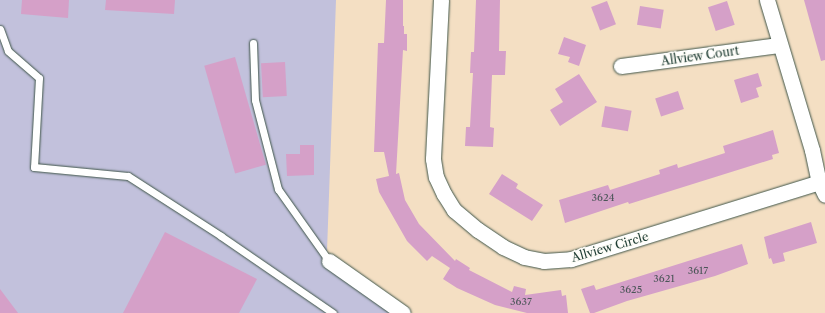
<!DOCTYPE html>
<html>
<head>
<meta charset="utf-8">
<style>
  body { margin:0 }
  #map { position:relative; width:825px; height:313px; overflow:hidden; background:#f4dfc3; font-family:"Libre Caslon Text",serif }
  div>[style] { position:absolute }
  .industrial>* { inset:0; background:#c2c1dc }
  .building>* { inset:0; background:#d5a0c8; transform-origin:0 0 }
  .roads { filter:drop-shadow(0 0 1px #3f5549) drop-shadow(0 0 1px #3f5549) }
  .service>* { height:7px; margin:-3.5px; padding:0 3.5px; transform-origin:3.5px; border-radius:3.5px; background:#fff }
  .minor>* { height:15px; margin:-7.5px; padding:0 7.5px; transform-origin:7.5px; border-radius:7.5px; background:#fff }
  span { translate:-50% -50%; white-space:nowrap; text-align:center; line-height:1.15; -webkit-text-stroke:3px #fdfcf7; paint-order:stroke }
  .number-label { font-size:10px; color:#4c5659 }
  .number-label span { -webkit-text-stroke-width:0 }
  .street-label { font-size:12px; color:#1f3d34 }
</style>
</head>
<body>
<div id="map">
  <div class="industrial">
    <i style="clip-path:polygon(0 0,336px 0,327px 251px,329px 261px,403px 313px,0 313px)"></i>
  </div>
  <div class="building">
    <i style="clip-path:polygon(22px 0,69px 0,68px 18px,21px 14px)"></i>
    <i style="clip-path:polygon(106px 0,175px 0,174px 14px,105px 10px)"></i>
    <i style="clip-path:polygon(386px 0,403px 0,403px 26px,404px 26px,404px 34px,407px 34px,407px 51px,403px 50px,396px 174px,399px 173px,405px 200px,419px 224px,455px 261px,456px 259px,470px 268px,469px 270px,512px 292px,514px 286px,526px 289px,525px 295px,561px 290px,562px 296px,566px 295px,568px 313px,527px 313px,495px 305px,457px 288px,443px 279px,450px 268px,432px 256px,427px 261px,407px 241px,379px 192px,376px 179px,389px 176px,384px 152px,374px 152px,378px 43px,384px 43px)"></i>
    <i style="clip-path:polygon(476px 0,500px 0,499px 51px,506px 51px,505px 75px,492px 75px,490px 127px,494px 128px,493px 147px,465px 146px,466px 127px,470px 127px,473px 73px,470px 73px,471px 52px,474px 52px)"></i>
    <i style="clip-path:polygon(804px 0,825px 0,825px 60px,821px 61px)"></i>
    <i style="left:607px;top:1px;width:25px;height:17px;rotate:69deg"></i>
    <i style="left:727px;top:1px;width:25px;height:20px;rotate:72deg"></i>
    <i style="left:640px;top:6px;width:24px;height:19px;rotate:9deg"></i>
    <i style="clip-path:polygon(564px 37px,586px 45px,579px 66px,568px 62px,570px 57px,558px 54px)"></i>
    <i style="left:235px;top:57px;width:112px;height:32px;rotate:74deg"></i>
    <i style="left:285px;top:62px;width:34px;height:24px;rotate:87deg"></i>
    <i style="clip-path:polygon(758px 73px,762px 86px,756px 88px,759px 97px,741px 103px,734px 80px)"></i>
    <i style="clip-path:polygon(579px 74px,597px 102px,560px 126px,550px 110px,563px 102px,555px 89px)"></i>
    <i style="left:678px;top:91px;width:19px;height:24px;rotate:72deg"></i>
    <i style="left:605px;top:106px;width:27px;height:21px;rotate:10deg"></i>
    <i style="clip-path:polygon(773px 130px,779px 153px,772px 155px,773px 159px,629px 204px,628px 202px,565px 223px,559px 200px,608px 185px,610px 190px,660px 174px,659px 170px,677px 164px,678px 168px,725px 153px,723px 146px)"></i>
    <i style="clip-path:polygon(300px 145px,314px 145px,314px 175px,287px 176px,286px 154px,300px 154px)"></i>
    <i style="clip-path:polygon(502px 174px,518px 184px,516px 188px,543px 205px,532px 221px,489px 194px)"></i>
    <i style="clip-path:polygon(811px 222px,817px 243px,783px 253px,785px 261px,773px 264px,771px 258px,769px 259px,764px 237px)"></i>
    <i style="clip-path:polygon(165px 232px,257px 279px,239px 313px,123px 313px)"></i>
    <i style="clip-path:polygon(742px 244px,748px 264px,715px 276px,627px 301px,594px 313px,590px 313px,581px 289px,594px 285px,596px 290px)"></i>
    <i style="clip-path:polygon(0 289px,18px 313px,0 313px)"></i>
  </div>
  <div class="roads">
    <div class="service">
      <i style="left:0;top:29px;width:23px;rotate:70deg"></i>
      <i style="left:8px;top:51px;width:41px;rotate:41.1deg"></i>
      <i style="left:39px;top:78px;width:89px;rotate:93.2deg"></i>
      <i style="left:34px;top:167px;width:94px;rotate:5.5deg"></i>
      <i style="left:128px;top:176px;width:111px;rotate:32.8deg"></i>
      <i style="left:221px;top:236px;width:136px;rotate:34.5deg"></i>
      <i style="left:253px;top:43px;width:57px;rotate:88deg"></i>
      <i style="left:255px;top:100px;width:92px;rotate:75.5deg"></i>
      <i style="left:278px;top:189px;width:88px;rotate:54.7deg"></i>
    </div>
    <div class="minor">
      <i style="left:441px;top:0;width:159px;rotate:92.9deg"></i>
      <i style="left:433px;top:159px;width:18px;rotate:81deg"></i>
      <i style="left:436px;top:177px;width:19px;rotate:65deg"></i>
      <i style="left:444px;top:194px;width:19px;rotate:58deg"></i>
      <i style="left:454px;top:210px;width:31px;rotate:40deg"></i>
      <i style="left:478px;top:230px;width:30px;rotate:34deg"></i>
      <i style="left:503px;top:247px;width:23px;rotate:25deg"></i>
      <i style="left:524px;top:257px;width:20px;rotate:11deg"></i>
      <i style="left:544px;top:261px;width:27px;rotate:-4deg"></i>
      <i style="left:571px;top:259px;width:260px;rotate:-17.2deg"></i>
      <i style="left:767px;top:0;width:157px;rotate:73.3deg"></i>
      <i style="left:812px;top:150px;width:33px;rotate:78deg"></i>
      <i style="left:819px;top:182px;width:14px;rotate:65deg"></i>
      <i style="left:621px;top:66px;width:159px;rotate:-7.6deg"></i>
      <i style="left:329px;top:261px;width:90px;rotate:35.1deg"></i>
    </div>
  </div>
  <div class="number-label">
    <span style="left:603px;top:198px">3624</span>
    <span style="left:698px;top:271px">3617</span>
    <span style="left:664px;top:279px">3621</span>
    <span style="left:631px;top:290px">3625</span>
    <span style="left:521px;top:302px">3637</span>
  </div>
  <div class="street-label">
    <span style="left:700px;top:56px;rotate:-8deg">Allview Court</span>
    <span style="left:610px;top:247px;rotate:-16deg">Allview Circle</span>
  </div>
</div>
</body>
</html>
